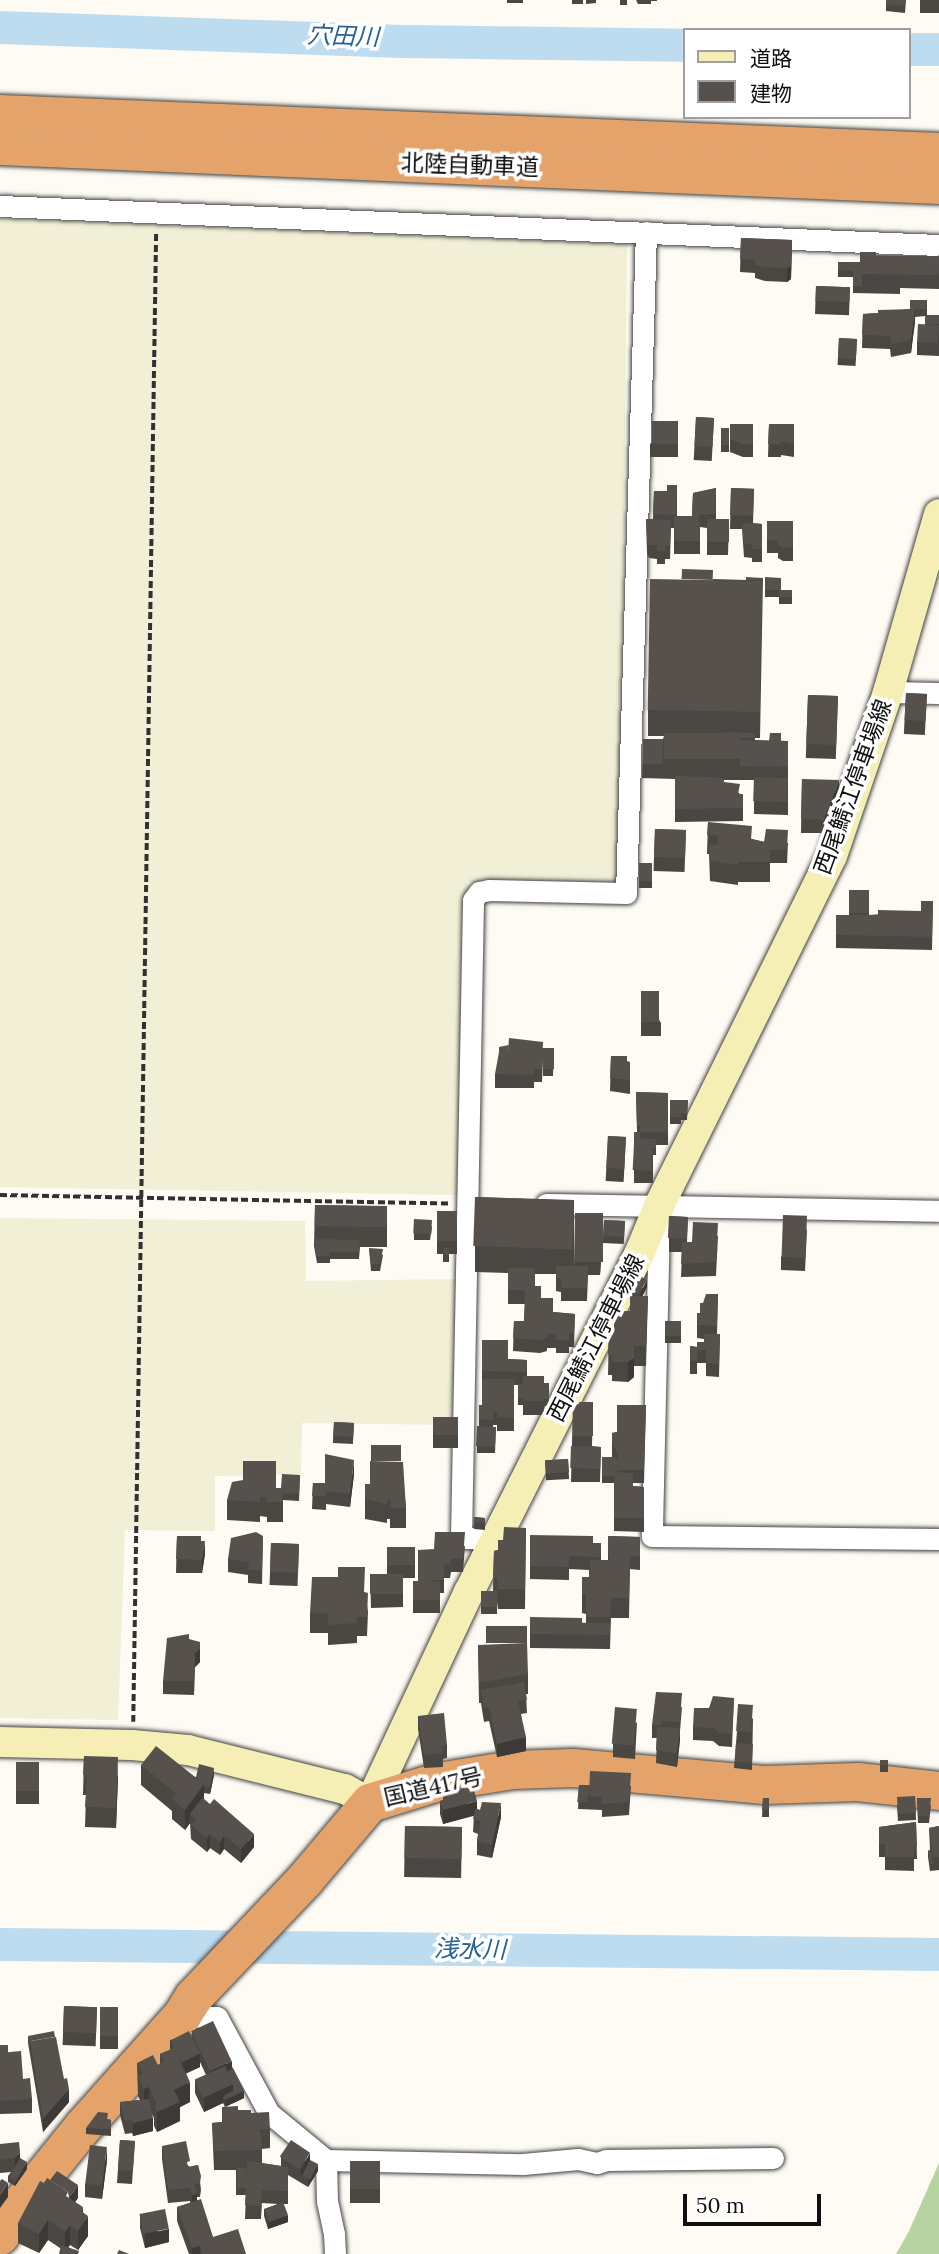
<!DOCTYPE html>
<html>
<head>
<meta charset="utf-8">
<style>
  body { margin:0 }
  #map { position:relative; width:939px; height:2254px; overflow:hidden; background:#fdfbf3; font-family:Lora,"Noto Sans JP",serif }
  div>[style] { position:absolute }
  .farmland>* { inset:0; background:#f1efd5 }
  .forest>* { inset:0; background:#b7d3a1 }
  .river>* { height:33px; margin:-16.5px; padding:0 16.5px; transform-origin:16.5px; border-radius:16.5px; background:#bddcef }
  .path>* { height:3.5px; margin-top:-1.75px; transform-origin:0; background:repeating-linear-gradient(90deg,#313131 0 7px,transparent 0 10.5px) }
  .roads { filter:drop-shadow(0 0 2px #424242) drop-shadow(0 0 2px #424242) }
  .street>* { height:21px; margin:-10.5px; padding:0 10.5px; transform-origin:10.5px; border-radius:10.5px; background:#fff }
  .secondary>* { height:30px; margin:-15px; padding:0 15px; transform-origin:15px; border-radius:15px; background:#f5efb6 }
  .highway>* { height:38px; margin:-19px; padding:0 19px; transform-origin:19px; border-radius:19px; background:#e3a36b }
  .wall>* { inset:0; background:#4a4642; transform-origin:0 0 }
  .shaded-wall>* { inset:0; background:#3c3936; transform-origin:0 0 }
  .building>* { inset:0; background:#56514d; transform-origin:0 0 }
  span { translate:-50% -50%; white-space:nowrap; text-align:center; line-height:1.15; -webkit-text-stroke:7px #fff; paint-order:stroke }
  .street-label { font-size:23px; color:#0f0f0f }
  .water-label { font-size:24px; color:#276293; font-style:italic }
  .legend { position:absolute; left:683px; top:28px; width:228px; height:91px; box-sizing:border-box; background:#fff; border:2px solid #9f9f9f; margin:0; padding:9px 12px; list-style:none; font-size:21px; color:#0f0f0f }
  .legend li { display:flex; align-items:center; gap:14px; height:35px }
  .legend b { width:35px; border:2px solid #9f9f9f }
  .scale { position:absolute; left:683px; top:2194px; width:138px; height:32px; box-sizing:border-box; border:4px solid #0f0f0f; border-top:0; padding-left:9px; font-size:21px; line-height:24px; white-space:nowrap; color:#0f0f0f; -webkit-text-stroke:5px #fff; paint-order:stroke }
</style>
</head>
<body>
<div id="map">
  <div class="farmland">
    <i style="clip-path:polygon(0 219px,627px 244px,620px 882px,467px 882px,463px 1189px,458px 1195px,0 1187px)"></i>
    <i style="clip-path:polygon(0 1218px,305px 1221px,306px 1281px,460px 1279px,456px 1425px,302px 1423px,301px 1475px,215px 1476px,215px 1531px,125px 1530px,118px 1720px,0 1718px)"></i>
  </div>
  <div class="forest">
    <i style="clip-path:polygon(939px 2163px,939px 2254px,896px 2254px,909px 2231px)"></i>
  </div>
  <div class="river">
    <i style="left:0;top:27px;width:409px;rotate:2deg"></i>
    <i style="left:409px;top:41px;width:276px;rotate:0.8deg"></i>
    <i style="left:909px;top:49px;width:30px"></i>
    <i style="left:0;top:1944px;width:939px;rotate:0.61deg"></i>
  </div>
  <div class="path">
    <i style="left:0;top:1195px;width:449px;rotate:1.1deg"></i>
    <i style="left:133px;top:1722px;width:1491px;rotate:-89.12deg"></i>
  </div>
  <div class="roads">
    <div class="street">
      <i style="left:0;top:206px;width:940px;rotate:2.38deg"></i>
      <i style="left:888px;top:692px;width:51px;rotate:1.1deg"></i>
      <i style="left:546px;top:1204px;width:393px;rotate:1deg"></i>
      <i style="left:659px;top:1219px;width:317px;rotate:91.3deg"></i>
      <i style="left:652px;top:1536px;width:287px;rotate:0.6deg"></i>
      <i style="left:498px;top:1539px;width:37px;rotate:-178deg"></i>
      <i style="left:461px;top:1538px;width:638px;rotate:-88.92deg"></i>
      <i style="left:473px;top:900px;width:10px;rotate:-53deg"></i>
      <i style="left:479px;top:892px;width:10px;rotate:-11deg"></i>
      <i style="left:489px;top:890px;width:137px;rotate:1.3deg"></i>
      <i style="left:626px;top:893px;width:661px;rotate:-88.27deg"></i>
      <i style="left:182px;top:2016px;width:35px;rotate:2deg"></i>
      <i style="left:217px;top:2017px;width:109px;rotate:61.6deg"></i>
      <i style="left:269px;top:2113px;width:74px;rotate:39.5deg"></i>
      <i style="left:326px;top:2160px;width:197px;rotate:1.2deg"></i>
      <i style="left:523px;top:2164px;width:55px;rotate:-5.2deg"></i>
      <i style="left:578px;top:2159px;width:19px;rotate:12deg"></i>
      <i style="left:597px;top:2163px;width:9px;rotate:-18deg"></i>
      <i style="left:606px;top:2160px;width:167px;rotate:-0.7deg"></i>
      <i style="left:326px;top:2160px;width:41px;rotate:88.6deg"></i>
      <i style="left:327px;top:2201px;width:34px;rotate:78deg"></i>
      <i style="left:334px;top:2234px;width:20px;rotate:87deg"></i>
    </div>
    <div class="secondary">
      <i style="left:0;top:1742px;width:132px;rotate:1.3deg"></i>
      <i style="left:132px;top:1745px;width:56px;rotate:5.1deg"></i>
      <i style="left:188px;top:1750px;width:162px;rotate:14deg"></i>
      <i style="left:345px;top:1789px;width:29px;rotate:29deg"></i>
      <i style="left:370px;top:1803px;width:233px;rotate:-64.9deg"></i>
      <i style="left:469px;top:1592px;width:381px;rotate:-63.3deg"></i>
      <i style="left:640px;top:1252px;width:50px;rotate:-67.6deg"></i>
      <i style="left:659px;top:1206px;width:390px;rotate:-63.7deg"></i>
      <i style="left:832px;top:856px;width:173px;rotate:-71.1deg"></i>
      <i style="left:888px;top:692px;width:185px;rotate:-74deg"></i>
    </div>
    <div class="highway">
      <i style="left:0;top:114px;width:940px;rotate:2.32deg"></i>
      <i style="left:0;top:146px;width:940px;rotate:2.38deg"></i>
      <i style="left:0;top:2236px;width:37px;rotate:-57deg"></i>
      <i style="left:20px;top:2205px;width:100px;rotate:-51.1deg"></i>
      <i style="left:83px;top:2127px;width:149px;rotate:-48.3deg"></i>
      <i style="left:182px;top:2016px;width:22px;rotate:-58deg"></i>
      <i style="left:194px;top:1997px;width:161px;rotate:-46.5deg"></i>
      <i style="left:305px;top:1880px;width:101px;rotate:-49.8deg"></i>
      <i style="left:370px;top:1803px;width:71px;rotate:-17.2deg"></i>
      <i style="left:438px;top:1782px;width:76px;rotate:-9.1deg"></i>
      <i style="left:513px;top:1770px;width:60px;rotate:-1.9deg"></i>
      <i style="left:573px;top:1768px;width:193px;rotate:5.1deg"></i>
      <i style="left:765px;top:1785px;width:93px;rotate:-1.8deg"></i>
      <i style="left:858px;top:1782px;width:81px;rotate:6.3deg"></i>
    </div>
  </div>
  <div class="wall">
    <i style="left:507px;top:0;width:16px;height:3px"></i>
    <i style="left:572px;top:0;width:11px;height:4px"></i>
    <i style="clip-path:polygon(586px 0,596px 0,596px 3px,586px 4px)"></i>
    <i style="left:620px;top:0;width:7px;height:5px"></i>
    <i style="clip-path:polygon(636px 0,657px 0,657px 1px,651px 1px,651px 4px,638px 4px)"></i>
    <i style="clip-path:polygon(886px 0,906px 0,905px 13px,886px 11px)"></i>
    <i style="left:920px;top:0;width:19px;height:13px"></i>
    <i style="clip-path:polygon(741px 238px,792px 240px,791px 279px,787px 282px,765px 281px,755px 278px,755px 273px,740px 272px)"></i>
    <i style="clip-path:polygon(939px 254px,939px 289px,900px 288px,900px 294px,853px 293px,853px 277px,838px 277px,838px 262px,860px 262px,876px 256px,938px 257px)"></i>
    <i style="left:816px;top:286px;width:34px;height:28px;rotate:2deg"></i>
    <i style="clip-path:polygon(927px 300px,927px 315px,939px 315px,939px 356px,917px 355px,917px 342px,925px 324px,925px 316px,915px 317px,911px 353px,891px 357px,890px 349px,862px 348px,863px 314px,878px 313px,910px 309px)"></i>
    <i style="left:839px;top:338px;width:18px;height:27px;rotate:3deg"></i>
    <i style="left:696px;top:417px;width:18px;height:43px;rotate:3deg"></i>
    <i style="clip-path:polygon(678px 421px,678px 457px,650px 457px,650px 444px)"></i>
    <i style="clip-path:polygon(730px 424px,753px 424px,753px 457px,743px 457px,730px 452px)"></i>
    <i style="clip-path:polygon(769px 424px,794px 424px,794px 457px,781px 455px,781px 457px,768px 457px)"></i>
    <i style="left:721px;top:428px;width:8px;height:24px"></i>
    <i style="clip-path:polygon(677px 485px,677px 516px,692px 516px,693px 493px,716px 488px,716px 519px,729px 519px,728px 555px,707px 555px,707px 528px,700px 527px,700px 554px,674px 554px,674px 528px,671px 528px,670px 559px,665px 559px,665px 564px,657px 564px,657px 559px,649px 558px,647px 553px,646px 519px,653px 519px,654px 491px,667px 491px)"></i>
    <i style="clip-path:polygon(731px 488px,754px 489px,753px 523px,762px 524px,762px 562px,752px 562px,752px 558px,744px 557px,742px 529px,730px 529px)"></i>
    <i style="clip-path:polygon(767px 521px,793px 521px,793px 561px,783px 561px,778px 558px,778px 553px,767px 553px)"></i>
    <i style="clip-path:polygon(765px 577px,781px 590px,792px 590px,792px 604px,779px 604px,779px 597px,765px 597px)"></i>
    <i style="clip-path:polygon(763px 578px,760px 738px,755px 738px,755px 740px,788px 741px,788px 815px,754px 814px,754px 780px,724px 780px,724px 782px,740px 794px,743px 794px,743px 821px,675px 822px,675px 779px,642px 778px,643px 739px,663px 739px,664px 736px,648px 736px,648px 710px,713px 579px,746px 580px)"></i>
    <i style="left:906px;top:693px;width:21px;height:41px;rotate:3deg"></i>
    <i style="left:808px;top:695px;width:30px;height:63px;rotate:2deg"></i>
    <i style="clip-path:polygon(802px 779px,839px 793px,824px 833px,801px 833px)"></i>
    <i style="clip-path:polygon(708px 822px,752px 839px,764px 842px,788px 843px,787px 863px,770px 863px,770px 882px,738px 882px,738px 885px,710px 881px,709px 854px,707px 854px)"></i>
    <i style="left:655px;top:829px;width:31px;height:42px;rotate:2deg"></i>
    <i style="left:639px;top:863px;width:13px;height:25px"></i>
    <i style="clip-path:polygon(869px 890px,869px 915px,921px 911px,933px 901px,932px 950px,836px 948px,836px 915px,849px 915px,849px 891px)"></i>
    <i style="clip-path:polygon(641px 991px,661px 1023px,661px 1036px,641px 1036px)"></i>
    <i style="clip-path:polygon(543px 1048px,554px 1048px,553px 1076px,543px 1076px,543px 1058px,542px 1082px,534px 1082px,534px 1088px,495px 1088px,495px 1074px)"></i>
    <i style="clip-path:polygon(611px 1056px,630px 1062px,630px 1094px,610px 1091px)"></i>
    <i style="clip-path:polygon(636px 1092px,668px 1093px,668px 1145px,656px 1145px,656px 1155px,653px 1155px,653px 1183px,634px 1183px,634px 1132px,637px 1132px)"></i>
    <i style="clip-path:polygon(670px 1100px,688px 1100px,687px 1120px,681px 1120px,681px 1124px,670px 1124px)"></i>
    <i style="left:608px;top:1136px;width:18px;height:45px;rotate:3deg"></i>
    <i style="clip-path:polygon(475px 1197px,574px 1200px,574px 1266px,575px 1213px,603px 1226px,600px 1275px,588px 1275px,587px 1301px,561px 1301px,561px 1292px,556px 1291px,556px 1274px,535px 1274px,535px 1286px,541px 1298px,553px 1312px,575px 1314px,574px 1347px,569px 1347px,569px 1353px,556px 1353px,556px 1348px,547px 1348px,547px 1351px,540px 1353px,513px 1351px,514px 1321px,524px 1321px,525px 1304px,508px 1304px,508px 1273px,475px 1272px)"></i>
    <i style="clip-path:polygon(315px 1205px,387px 1206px,387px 1247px,360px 1247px,359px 1259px,330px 1259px,330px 1263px,317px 1263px,314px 1246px)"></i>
    <i style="clip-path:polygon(437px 1211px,457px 1211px,457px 1254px,449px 1254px,449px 1262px,443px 1262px,443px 1254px,437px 1254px)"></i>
    <i style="clip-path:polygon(669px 1216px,688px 1217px,687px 1242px,692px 1242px,718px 1236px,716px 1276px,681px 1277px,682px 1252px,669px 1252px)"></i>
    <i style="clip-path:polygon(414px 1219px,432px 1227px,430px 1240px,414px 1240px)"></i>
    <i style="left:604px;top:1220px;width:21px;height:23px;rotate:3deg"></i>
    <i style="clip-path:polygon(807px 1229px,805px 1271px,781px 1270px,781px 1257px)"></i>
    <i style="clip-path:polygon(369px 1248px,383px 1255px,380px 1271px,371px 1271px)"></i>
    <i style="clip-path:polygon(647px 1287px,642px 1296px,648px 1296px,646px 1366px,634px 1366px,634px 1377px,628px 1382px,612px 1381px,612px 1375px,608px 1375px,609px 1327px,614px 1327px,630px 1311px,630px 1290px)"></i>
    <i style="clip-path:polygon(718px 1294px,717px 1334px,720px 1334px,719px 1377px,706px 1376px,706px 1363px,697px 1363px,697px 1374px,690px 1374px,690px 1346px,697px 1347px,704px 1342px,704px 1339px,697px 1338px,697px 1313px,700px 1313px,703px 1303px)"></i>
    <i style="left:665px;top:1321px;width:16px;height:22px"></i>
    <i style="clip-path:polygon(482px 1340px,508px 1359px,527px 1360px,527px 1376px,544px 1383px,549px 1383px,549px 1406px,544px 1406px,544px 1390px,544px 1415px,523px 1415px,523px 1396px,523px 1405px,518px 1405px,518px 1385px,514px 1385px,514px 1431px,497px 1431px,497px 1425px,493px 1425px,493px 1427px,496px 1427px,495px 1453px,477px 1453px,477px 1426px,479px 1426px,479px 1405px,482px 1405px)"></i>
    <i style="clip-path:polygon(573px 1402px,593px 1402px,592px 1446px,601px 1447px,600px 1482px,571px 1482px)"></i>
    <i style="clip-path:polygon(646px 1405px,644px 1483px,633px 1483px,633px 1486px,644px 1487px,644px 1532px,614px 1531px,614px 1483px,602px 1483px,602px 1457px,612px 1457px,612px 1433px,617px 1432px)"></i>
    <i style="left:433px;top:1417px;width:25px;height:31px"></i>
    <i style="left:334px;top:1422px;width:20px;height:21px;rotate:3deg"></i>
    <i style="left:568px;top:1459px;width:20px;height:23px;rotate:87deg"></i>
    <i style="clip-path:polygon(401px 1462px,406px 1508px,406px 1528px,390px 1528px,390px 1519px,387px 1519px,387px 1523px,365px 1519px,365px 1484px,370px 1484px)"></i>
    <i style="clip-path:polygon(354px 1474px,350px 1507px,326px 1504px,326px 1510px,312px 1509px,313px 1483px,325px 1483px)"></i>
    <i style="clip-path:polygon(300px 1475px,299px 1501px,283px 1500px,283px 1522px,267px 1522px,267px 1517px,260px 1516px,260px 1522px,227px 1520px,227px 1500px,276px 1488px,281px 1488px)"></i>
    <i style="clip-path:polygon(474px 1517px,485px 1518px,485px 1530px,474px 1529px)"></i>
    <i style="clip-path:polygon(526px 1528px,525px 1609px,498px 1609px,497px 1602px,497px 1614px,481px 1614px,481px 1591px,493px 1591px,494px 1551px,498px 1550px,503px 1540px)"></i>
    <i style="clip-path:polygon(530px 1535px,593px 1550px,601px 1543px,601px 1560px,608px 1560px,608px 1536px,640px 1537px,640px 1570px,630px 1569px,629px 1618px,611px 1618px,610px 1649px,530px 1648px,530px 1617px,586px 1623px,586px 1614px,582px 1613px,582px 1577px,589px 1577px,589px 1570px,569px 1569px,569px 1580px,530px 1579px)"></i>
    <i style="clip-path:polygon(177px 1536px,201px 1541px,205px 1554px,202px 1573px,176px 1573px)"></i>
    <i style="clip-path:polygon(263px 1536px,262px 1584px,248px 1583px,248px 1575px,228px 1572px,228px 1559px)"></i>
    <i style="left:271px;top:1543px;width:28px;height:42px;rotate:2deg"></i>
    <i style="clip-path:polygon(465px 1546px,463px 1572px,451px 1572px,450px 1578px,444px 1578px,444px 1593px,440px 1593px,440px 1613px,413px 1613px,413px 1581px,418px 1581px,434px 1549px)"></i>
    <i style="clip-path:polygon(387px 1547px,415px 1547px,415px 1578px,403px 1578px,403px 1607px,371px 1608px,370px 1574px,387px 1574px)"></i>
    <i style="clip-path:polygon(365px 1592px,368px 1612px,367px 1636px,357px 1636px,357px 1643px,328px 1645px,328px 1633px,310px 1633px,310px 1613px)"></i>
    <i style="clip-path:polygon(200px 1642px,200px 1662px,195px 1667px,194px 1695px,163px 1694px,163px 1681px)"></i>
    <i style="clip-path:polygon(478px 1645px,528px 1674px,528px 1694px,526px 1694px,527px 1713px,521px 1714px,526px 1751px,497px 1757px,489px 1721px,484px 1722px,481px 1703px,479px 1703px)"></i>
    <i style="clip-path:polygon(734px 1698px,732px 1747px,719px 1746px,713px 1741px,693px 1740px,693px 1727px,709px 1708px)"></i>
    <i style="clip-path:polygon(682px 1707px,677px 1767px,656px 1763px,657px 1738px,652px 1738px,652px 1725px)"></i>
    <i style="clip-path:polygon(418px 1716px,447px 1745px,447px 1758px,443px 1759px,443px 1767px,424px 1768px,418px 1729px)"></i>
    <i style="clip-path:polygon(753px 1718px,752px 1770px,734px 1768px,737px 1731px)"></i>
    <i style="clip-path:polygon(637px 1722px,635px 1759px,613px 1757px,613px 1744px)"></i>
    <i style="clip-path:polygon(84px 1756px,118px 1777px,116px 1828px,85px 1827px,86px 1795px,83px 1795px)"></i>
    <i style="left:880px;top:1760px;width:8px;height:12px"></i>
    <i style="left:16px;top:1762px;width:23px;height:42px"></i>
    <i style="clip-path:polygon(141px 1765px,196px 1777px,214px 1775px,210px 1794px,204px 1793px,204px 1799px,254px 1847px,241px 1863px,224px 1849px,220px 1855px,210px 1848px,207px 1852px,191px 1839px,190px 1823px,185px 1830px,172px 1819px,172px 1811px,141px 1785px)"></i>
    <i style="clip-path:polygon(579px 1785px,631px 1786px,629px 1815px,602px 1817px,602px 1810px,578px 1809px)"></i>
    <i style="clip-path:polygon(443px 1791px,477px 1809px,501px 1817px,492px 1858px,477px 1855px,477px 1841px,478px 1834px,473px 1832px,474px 1815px,443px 1824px,440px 1814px,440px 1801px,443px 1800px)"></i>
    <i style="clip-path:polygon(915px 1796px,916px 1820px,898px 1821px,897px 1805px)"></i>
    <i style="clip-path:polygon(763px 1798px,769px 1798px,769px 1817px,762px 1817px)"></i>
    <i style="clip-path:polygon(917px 1798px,931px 1805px,929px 1823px,918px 1823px)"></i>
    <i style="clip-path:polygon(916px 1822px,917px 1859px,914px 1859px,914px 1871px,885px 1870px,885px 1857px,879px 1857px,879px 1827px)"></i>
    <i style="left:405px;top:1826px;width:57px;height:51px;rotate:1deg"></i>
    <i style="clip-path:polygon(939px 1826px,939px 1870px,930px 1871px,928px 1857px,928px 1851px,930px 1850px,929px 1828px)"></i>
    <i style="left:64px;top:2006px;width:33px;height:39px;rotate:2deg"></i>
    <i style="left:100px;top:2007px;width:18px;height:42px"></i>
    <i style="clip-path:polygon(192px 2032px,232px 2069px,244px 2098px,225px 2107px,223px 2103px,204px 2112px,195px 2093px,195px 2080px,206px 2075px,200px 2062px,200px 2067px,186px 2073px,190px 2102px,180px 2107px,180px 2121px,157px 2132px,154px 2126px,154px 2118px,152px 2114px,153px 2131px,133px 2136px,132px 2133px,125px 2134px,120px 2115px,120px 2102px,140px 2100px,138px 2096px,137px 2063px,158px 2065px,160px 2064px,160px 2054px,170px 2050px,170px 2040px,192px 2037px)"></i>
    <i style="clip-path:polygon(28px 2036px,64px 2079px,69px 2102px,43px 2132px,28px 2043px)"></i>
    <i style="clip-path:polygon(0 2045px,8px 2052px,23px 2079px,32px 2099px,32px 2113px,0 2114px)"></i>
    <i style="clip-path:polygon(222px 2107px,251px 2113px,270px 2129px,270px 2148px,262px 2149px,262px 2163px,281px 2166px,281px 2157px,310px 2161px,318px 2171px,308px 2187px,288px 2175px,288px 2204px,283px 2204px,288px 2222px,268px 2229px,264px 2216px,264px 2209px,278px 2204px,262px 2203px,261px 2219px,245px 2219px,246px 2195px,236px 2195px,236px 2170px,214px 2170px,212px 2123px,222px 2122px)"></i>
    <i style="clip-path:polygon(108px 2119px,111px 2120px,111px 2136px,86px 2134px,86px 2128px)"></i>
    <i style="left:120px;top:2140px;width:15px;height:43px;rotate:4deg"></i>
    <i style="clip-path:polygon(0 2144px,20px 2158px,27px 2169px,15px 2186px,8px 2182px,8px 2176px,11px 2172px,0 2173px)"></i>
    <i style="clip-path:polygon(162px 2146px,190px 2167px,198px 2165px,201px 2190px,200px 2197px,197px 2197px,197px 2201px,213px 2237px,246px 2254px,189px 2254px,177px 2221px,177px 2207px,190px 2203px,190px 2201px,168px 2203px,162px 2159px)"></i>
    <i style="clip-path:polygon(107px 2160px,102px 2199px,85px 2197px,85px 2184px)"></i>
    <i style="left:350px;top:2161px;width:30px;height:42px"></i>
    <i style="clip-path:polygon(78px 2198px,75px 2202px,83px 2212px,88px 2236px,78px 2250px,70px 2245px,68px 2247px,79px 2254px,60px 2248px,48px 2240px,39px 2253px,18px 2243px,18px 2223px)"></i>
    <i style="clip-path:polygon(140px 2215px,169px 2242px,145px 2248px,140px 2228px)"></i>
  </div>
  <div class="shaded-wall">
    <i style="clip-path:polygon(792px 240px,791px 279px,787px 282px,787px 268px)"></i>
    <i style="clip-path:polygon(915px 309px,915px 323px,911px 353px,911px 340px)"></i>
    <i style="clip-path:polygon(839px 780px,839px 793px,824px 833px,824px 820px)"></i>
    <i style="clip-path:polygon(603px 1213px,603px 1226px,600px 1275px,600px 1262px)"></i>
    <i style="clip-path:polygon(647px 1280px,647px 1287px,640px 1301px,640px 1294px)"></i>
    <i style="clip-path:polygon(634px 1358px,634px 1377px,628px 1382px,628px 1362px)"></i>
    <i style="clip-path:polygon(354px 1460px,354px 1474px,350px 1507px,350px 1494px)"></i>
    <i style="clip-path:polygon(205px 1541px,205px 1554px,202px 1573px,202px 1560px)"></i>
    <i style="clip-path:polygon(200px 1649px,200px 1662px,195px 1667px,194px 1695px,195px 1653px)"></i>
    <i style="clip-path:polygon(680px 1728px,680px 1741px,677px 1767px,677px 1754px)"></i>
    <i style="clip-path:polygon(526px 1737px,526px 1751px,497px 1757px,497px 1744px)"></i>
    <i style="clip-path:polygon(118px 1757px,118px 1777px,116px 1828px,116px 1808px)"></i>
    <i style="clip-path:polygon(214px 1768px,214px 1775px,210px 1794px,210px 1787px)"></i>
    <i style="clip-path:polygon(204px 1784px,204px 1804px,190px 1814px,190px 1823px,185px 1830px,185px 1810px)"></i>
    <i style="clip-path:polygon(477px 1801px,477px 1815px,443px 1824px,443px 1810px)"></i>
    <i style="clip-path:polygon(501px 1803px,501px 1817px,492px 1858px,492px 1845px)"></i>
    <i style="clip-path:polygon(210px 1834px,210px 1848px,207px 1852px,207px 1838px)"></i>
    <i style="clip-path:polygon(254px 1834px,254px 1847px,241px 1863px,241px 1849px)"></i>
    <i style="clip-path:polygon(224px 1836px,224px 1849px,220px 1855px,220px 1842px)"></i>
    <i style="clip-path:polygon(200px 2053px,200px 2067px,181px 2076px,181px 2062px)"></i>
    <i style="clip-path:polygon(232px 2061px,232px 2074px,211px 2084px,211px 2071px)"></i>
    <i style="clip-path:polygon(190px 2082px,190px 2102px,180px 2107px,180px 2121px,157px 2132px,157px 2112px,174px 2090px)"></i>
    <i style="clip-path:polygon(233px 2084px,244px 2091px,244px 2098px,225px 2107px,225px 2100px,223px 2096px,223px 2103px,204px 2112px,204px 2098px)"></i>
    <i style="clip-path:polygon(149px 2087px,149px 2107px,144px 2109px,144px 2089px)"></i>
    <i style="clip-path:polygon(69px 2089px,69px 2102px,43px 2132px,43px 2119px)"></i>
    <i style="clip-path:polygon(153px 2118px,153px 2131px,133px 2136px,133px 2123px)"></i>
    <i style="clip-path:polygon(107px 2147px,107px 2160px,102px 2199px,102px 2186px)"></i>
    <i style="clip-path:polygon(20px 2152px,20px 2165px,15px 2172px,15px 2158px)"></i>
    <i style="clip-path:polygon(310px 2153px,310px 2166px,301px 2176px,301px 2169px)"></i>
    <i style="clip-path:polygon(27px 2162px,27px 2169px,15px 2186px,15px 2180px)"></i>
    <i style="clip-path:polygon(318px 2164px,318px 2171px,308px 2187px,308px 2180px)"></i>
    <i style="clip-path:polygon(8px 2183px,8px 2197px,0 2208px,0 2195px)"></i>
    <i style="clip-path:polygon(78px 2185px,78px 2198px,68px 2212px,68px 2199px)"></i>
    <i style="left:197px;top:2194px;width:14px;height:5px;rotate:90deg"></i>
    <i style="clip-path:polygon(83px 2207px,83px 2223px,88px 2216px,88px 2236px,78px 2250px,78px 2231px,81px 2211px)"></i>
    <i style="clip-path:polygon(288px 2215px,288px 2222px,268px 2229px,268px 2222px)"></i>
    <i style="clip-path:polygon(48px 2220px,48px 2240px,39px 2253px,39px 2234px)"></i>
    <i style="clip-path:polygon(70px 2225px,70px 2245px,65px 2251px,65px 2232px)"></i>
    <i style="clip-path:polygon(169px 2229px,169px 2242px,145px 2248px,145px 2234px)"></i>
    <i style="clip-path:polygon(200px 2246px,200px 2254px,192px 2254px,192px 2248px)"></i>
  </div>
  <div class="building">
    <i style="clip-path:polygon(886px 0,905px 0,905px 6px,886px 5px)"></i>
    <i style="clip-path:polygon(741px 238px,792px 240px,791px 266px,787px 268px,765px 267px,755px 265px,755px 260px,740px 259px)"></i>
    <i style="clip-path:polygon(860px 252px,876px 252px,876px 256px,862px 255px,862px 286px,853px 286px,853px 271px,838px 270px,838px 262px,860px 262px)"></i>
    <i style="left:862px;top:255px;width:77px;height:19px;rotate:1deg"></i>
    <i style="left:816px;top:286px;width:34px;height:15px;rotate:2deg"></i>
    <i style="left:910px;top:300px;width:17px;height:9px"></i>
    <i style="clip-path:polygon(915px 309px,911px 340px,891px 344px,890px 336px,862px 335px,863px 314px,878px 313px,878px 310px)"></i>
    <i style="left:925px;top:315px;width:14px;height:9px"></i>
    <i style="left:918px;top:324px;width:21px;height:18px;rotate:3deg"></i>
    <i style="left:839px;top:338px;width:18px;height:20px;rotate:3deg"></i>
    <i style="left:696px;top:417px;width:18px;height:29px;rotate:3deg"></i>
    <i style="left:652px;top:421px;width:26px;height:23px"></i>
    <i style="clip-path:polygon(730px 424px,753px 424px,753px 444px,743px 444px,730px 439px)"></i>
    <i style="clip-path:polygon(769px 424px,794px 424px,794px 444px,781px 441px,781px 444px,768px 444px)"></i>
    <i style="left:721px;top:428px;width:8px;height:17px"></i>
    <i style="clip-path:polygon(667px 485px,677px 485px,676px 515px,653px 514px,654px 491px,667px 491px)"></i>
    <i style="clip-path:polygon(716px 488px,715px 514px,699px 514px,700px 541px,674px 541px,674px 516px,695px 516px,692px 514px,693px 493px)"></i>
    <i style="left:731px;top:488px;width:23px;height:27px;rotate:2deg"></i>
    <i style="clip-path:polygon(646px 519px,671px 520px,670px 546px,665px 545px,665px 551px,657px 551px,657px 545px,649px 545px,647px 540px)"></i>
    <i style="left:707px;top:519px;width:22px;height:23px"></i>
    <i style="clip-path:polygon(767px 521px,793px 521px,793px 547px,783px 548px,778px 545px,778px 540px,767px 540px)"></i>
    <i style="clip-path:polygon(742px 523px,762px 524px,762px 549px,752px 549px,752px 544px,744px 544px)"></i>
    <i style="left:682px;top:569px;width:31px;height:10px;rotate:2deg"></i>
    <i style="clip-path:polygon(746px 577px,763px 578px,762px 590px,762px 580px,746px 580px)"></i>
    <i style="clip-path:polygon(765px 577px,781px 578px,781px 590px,792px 590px,792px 597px,779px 597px,779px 590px,765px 590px)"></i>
    <i style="left:650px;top:579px;width:112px;height:131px;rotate:1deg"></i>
    <i style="left:906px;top:693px;width:21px;height:27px;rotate:3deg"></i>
    <i style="left:808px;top:695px;width:30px;height:49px;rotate:2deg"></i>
    <i style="clip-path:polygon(725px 732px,755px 733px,755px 738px,740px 738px,740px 733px,725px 733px)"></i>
    <i style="left:664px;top:733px;width:76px;height:26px"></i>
    <i style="clip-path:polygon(770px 733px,781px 733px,781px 741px,788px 741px,788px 767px,740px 766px,740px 740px,769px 741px)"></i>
    <i style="left:643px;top:739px;width:20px;height:25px"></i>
    <i style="clip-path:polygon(675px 776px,710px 777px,724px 779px,724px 782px,740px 784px,738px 794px,743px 794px,743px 808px,675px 809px)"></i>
    <i style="left:754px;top:777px;width:34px;height:24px;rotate:2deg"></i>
    <i style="clip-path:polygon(802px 779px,839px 780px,824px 820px,801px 819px)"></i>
    <i style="clip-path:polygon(708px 822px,752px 826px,751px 839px,770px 843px,770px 862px,738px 862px,738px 865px,710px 861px,709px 845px,718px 845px,718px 835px,707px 835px)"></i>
    <i style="left:655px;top:829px;width:31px;height:28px;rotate:2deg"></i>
    <i style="clip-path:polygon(766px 829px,788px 830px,787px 849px,770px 850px,770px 843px,764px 842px)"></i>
    <i style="left:639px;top:863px;width:13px;height:18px"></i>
    <i style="left:869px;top:890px;width:23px;height:20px;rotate:90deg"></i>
    <i style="clip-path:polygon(921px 901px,933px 901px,932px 937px,836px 935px,836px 915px,878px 915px,878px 910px,921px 911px)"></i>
    <i style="left:641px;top:991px;width:18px;height:31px"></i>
    <i style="clip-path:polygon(509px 1038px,543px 1042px,542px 1069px,534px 1069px,534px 1075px,495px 1074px,499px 1052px,508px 1052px)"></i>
    <i style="clip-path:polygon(509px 1045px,508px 1052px,499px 1052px,499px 1047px)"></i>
    <i style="left:543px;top:1048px;width:11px;height:21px"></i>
    <i style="clip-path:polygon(611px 1056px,627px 1056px,627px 1062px,630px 1062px,630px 1080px,610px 1078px)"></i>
    <i style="clip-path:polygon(636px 1092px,668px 1093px,668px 1132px,640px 1132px,640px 1125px,637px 1125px)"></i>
    <i style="clip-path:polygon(670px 1100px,688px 1100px,687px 1114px,681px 1113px,681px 1117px,670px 1117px)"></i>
    <i style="clip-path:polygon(634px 1132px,640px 1132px,640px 1138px,656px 1139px,656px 1148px,653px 1148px,653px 1145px,634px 1144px)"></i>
    <i style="left:608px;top:1136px;width:18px;height:32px;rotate:3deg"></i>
    <i style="left:634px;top:1144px;width:19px;height:26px;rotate:3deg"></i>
    <i style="left:475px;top:1197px;width:99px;height:49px;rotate:2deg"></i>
    <i style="left:315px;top:1205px;width:72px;height:21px;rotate:1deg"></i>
    <i style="left:437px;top:1211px;width:20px;height:30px"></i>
    <i style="left:575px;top:1213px;width:28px;height:49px"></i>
    <i style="left:783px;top:1215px;width:24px;height:42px;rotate:2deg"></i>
    <i style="left:669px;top:1216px;width:19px;height:22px;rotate:3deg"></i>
    <i style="left:414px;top:1219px;width:18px;height:14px;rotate:3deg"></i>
    <i style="left:604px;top:1220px;width:21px;height:16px;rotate:3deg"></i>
    <i style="clip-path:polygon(693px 1222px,718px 1223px,716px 1262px,681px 1264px,682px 1242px,692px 1242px)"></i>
    <i style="clip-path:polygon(314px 1239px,360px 1240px,359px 1252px,330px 1252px,330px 1256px,317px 1256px)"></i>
    <i style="clip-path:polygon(369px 1248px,383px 1249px,380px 1264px,371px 1264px)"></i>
    <i style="clip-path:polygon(444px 1248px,449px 1248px,449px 1255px,443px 1255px)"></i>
    <i style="clip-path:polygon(556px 1266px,588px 1266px,587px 1288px,561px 1288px,561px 1278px,556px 1278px)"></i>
    <i style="clip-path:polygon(508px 1268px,535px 1268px,535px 1286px,541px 1286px,541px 1298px,553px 1298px,553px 1312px,575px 1314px,574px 1333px,569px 1333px,569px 1340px,556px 1340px,556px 1334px,547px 1334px,547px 1338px,540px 1340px,513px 1338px,514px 1321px,524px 1321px,525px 1290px,508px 1290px)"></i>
    <i style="left:638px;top:1275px;width:10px;height:17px;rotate:29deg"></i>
    <i style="clip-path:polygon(706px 1294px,718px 1294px,717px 1326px,697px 1325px,697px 1313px,700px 1313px,700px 1303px,703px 1303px)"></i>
    <i style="clip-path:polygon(630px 1296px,648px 1296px,646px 1346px,634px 1346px,634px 1358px,628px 1362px,612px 1362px,612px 1355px,608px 1355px,609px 1327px,614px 1327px,614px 1311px,630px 1311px)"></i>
    <i style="left:665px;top:1321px;width:16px;height:15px"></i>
    <i style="clip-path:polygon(704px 1334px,720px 1334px,719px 1364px,706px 1363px,706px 1350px,697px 1350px,697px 1361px,690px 1361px,690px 1346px,697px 1347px,697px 1342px,704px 1342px)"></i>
    <i style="clip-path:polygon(482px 1340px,508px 1340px,508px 1359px,527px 1360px,527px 1372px,482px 1371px)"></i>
    <i style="left:523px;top:1376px;width:21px;height:25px"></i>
    <i style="clip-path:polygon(482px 1379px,514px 1379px,514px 1418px,497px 1417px,498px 1412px,493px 1412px,493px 1420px,479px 1419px,479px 1405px,482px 1405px)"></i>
    <i style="left:544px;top:1383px;width:5px;height:16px"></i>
    <i style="left:523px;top:1384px;width:14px;height:5px;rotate:90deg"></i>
    <i style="left:573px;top:1402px;width:20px;height:34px"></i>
    <i style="clip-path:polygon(617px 1405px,646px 1405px,644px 1470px,617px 1470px,618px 1454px,612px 1444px,612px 1433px,617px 1432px)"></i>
    <i style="left:433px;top:1417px;width:25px;height:18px"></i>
    <i style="left:334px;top:1422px;width:20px;height:14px;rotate:3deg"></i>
    <i style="left:477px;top:1426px;width:19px;height:20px;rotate:3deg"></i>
    <i style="left:371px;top:1445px;width:30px;height:16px"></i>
    <i style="left:571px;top:1446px;width:30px;height:22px;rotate:2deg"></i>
    <i style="clip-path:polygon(325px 1454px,354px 1460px,350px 1494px,326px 1491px,326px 1496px,312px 1496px,313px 1483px,325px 1483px)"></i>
    <i style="clip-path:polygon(602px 1457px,614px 1457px,618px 1460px,617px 1473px,614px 1472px,614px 1476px,602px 1476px)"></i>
    <i style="left:568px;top:1459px;width:13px;height:23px;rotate:86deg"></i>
    <i style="clip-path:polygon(243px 1461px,276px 1461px,276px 1488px,283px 1488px,283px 1502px,267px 1502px,267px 1497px,260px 1497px,260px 1502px,227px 1500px,232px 1482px,243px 1480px)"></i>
    <i style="clip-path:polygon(370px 1461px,403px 1462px,406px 1508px,390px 1508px,391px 1500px,387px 1500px,387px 1504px,365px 1499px,365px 1484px,370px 1484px)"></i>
    <i style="clip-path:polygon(614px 1472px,633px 1473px,633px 1486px,644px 1487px,644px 1518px,614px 1518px)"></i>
    <i style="clip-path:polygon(282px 1474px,300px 1475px,299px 1494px,283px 1493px,283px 1488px,281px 1488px)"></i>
    <i style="left:474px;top:1517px;width:11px;height:5px;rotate:5deg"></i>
    <i style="clip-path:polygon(504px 1527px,526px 1528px,525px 1589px,498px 1589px,497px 1578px,493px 1577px,494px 1551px,498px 1550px,498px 1540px,503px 1540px)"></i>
    <i style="clip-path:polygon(256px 1532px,263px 1536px,262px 1570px,248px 1570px,249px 1562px,228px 1559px,231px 1538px)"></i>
    <i style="clip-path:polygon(435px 1532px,465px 1532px,463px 1558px,451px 1559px,450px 1565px,444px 1564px,444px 1580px,426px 1580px,440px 1582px,440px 1600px,413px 1600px,413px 1581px,418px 1581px,418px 1550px,434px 1549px)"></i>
    <i style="clip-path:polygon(530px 1535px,593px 1536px,593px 1557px,569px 1556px,569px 1567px,530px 1566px)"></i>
    <i style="clip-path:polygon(177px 1536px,201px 1536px,201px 1541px,205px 1541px,202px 1560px,176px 1559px)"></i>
    <i style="clip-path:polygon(608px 1536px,640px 1537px,640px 1556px,630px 1556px,630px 1555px,609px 1554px,608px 1556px)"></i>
    <i style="left:271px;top:1543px;width:28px;height:29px;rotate:2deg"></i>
    <i style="left:593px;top:1543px;width:8px;height:14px"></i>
    <i style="left:387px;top:1547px;width:28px;height:18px"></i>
    <i style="clip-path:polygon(609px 1554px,630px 1555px,629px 1598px,611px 1598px,610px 1617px,586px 1617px,586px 1594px,582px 1594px,582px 1577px,589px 1577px,590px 1560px,609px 1560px)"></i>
    <i style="clip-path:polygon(338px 1567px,365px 1567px,364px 1592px,368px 1593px,367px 1617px,357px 1617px,357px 1623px,328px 1625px,328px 1614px,310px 1613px,312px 1577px,338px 1577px)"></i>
    <i style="left:370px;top:1574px;width:33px;height:20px"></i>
    <i style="left:481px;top:1591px;width:16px;height:16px"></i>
    <i style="clip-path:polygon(530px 1617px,582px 1618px,582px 1623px,610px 1623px,610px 1635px,530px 1634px)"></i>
    <i style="left:527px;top:1626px;width:17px;height:41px;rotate:90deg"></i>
    <i style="clip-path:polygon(189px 1634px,189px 1639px,200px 1642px,200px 1649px,195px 1653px,194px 1681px,163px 1681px,167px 1638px)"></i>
    <i style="clip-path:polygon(527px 1643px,528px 1674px,479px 1683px,478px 1645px)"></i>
    <i style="clip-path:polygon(524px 1682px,527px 1700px,518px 1701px,526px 1737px,497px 1744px,489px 1707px,484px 1708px,481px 1690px)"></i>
    <i style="clip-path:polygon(656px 1692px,682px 1693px,680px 1722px,661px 1721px,661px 1725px,652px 1725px)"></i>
    <i style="clip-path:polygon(713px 1696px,734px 1698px,732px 1734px,719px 1733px,713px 1728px,693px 1727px,694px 1708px,709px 1708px)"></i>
    <i style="left:738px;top:1704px;width:15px;height:27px;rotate:4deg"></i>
    <i style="left:615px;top:1707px;width:22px;height:37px;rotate:5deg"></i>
    <i style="clip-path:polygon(444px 1713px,447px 1745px,442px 1746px,443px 1753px,424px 1755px,418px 1716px)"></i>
    <i style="clip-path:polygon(657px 1727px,680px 1728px,677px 1754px,656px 1750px)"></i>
    <i style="left:736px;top:1743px;width:17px;height:19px;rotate:3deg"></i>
    <i style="clip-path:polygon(156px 1746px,204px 1784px,185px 1810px,172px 1799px,177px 1794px,141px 1765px)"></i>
    <i style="clip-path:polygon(84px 1756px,118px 1757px,116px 1808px,85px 1807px,87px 1775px,83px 1775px)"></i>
    <i style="left:880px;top:1760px;width:8px;height:5px"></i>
    <i style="left:16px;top:1762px;width:23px;height:29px"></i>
    <i style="clip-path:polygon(199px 1764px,214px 1768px,210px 1787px,204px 1786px,204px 1784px,196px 1777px)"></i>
    <i style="clip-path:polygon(590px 1771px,631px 1773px,629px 1802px,602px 1804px,602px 1797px,589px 1796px)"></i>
    <i style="clip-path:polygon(472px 1783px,477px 1801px,443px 1810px,440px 1801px,445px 1799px,443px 1791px)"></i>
    <i style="left:579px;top:1785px;width:10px;height:17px;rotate:6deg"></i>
    <i style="left:915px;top:1796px;width:17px;height:18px;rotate:87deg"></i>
    <i style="clip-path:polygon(202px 1798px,210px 1804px,214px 1799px,254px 1834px,241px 1849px,224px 1836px,220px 1842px,210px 1834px,207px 1838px,191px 1825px,196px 1819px,190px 1814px)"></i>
    <i style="clip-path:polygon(763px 1798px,769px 1798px,769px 1810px,762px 1810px)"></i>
    <i style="clip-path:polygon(917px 1798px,931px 1798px,929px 1816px,918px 1816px)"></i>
    <i style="clip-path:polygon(482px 1802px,501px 1803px,492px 1845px,477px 1841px,481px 1821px,473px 1819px,475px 1809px,480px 1810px)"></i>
    <i style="clip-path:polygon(916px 1822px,917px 1846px,914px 1846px,914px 1857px,885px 1857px,885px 1844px,879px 1844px,879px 1827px)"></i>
    <i style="left:405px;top:1826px;width:57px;height:32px;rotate:1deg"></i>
    <i style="clip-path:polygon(939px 1826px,939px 1857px,933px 1857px,929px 1828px)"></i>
    <i style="left:931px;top:1850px;width:14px;height:3px;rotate:82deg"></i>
    <i style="left:64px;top:2006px;width:33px;height:26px;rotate:2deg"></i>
    <i style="left:100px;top:2007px;width:18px;height:29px"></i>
    <i style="left:213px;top:2021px;width:44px;height:24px;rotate:65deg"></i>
    <i style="clip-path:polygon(54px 2031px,55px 2037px,30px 2041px,30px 2047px,28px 2036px)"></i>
    <i style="left:189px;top:2031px;width:25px;height:21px;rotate:63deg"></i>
    <i style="clip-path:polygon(56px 2037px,64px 2079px,67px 2078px,69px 2089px,43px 2119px,30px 2041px)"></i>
    <i style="left:0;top:2045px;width:8px;height:8px"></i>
    <i style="clip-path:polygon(174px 2048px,190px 2082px,174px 2090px,180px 2102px,157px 2112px,154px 2106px,157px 2105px,149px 2087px,144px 2089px,138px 2076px,143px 2074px,137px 2063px,153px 2055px,158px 2065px,164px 2062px,160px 2054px)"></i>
    <i style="clip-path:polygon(21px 2051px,23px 2079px,30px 2078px,32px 2099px,0 2101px,0 2053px)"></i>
    <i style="left:225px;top:2066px;width:20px;height:33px;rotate:66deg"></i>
    <i style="clip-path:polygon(233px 2068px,244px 2091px,225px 2100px,223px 2096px,233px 2091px,233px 2084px,227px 2072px)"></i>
    <i style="clip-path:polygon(149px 2099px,153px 2118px,133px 2123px,132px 2120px,125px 2121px,120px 2102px)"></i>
    <i style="clip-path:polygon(238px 2106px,238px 2110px,251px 2110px,251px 2113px,269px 2112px,270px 2129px,260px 2129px,262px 2150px,214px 2151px,212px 2123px,223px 2122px,222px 2107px)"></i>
    <i style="clip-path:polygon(98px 2112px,108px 2113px,107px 2119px,111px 2120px,111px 2129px,86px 2128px)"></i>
    <i style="left:120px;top:2140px;width:15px;height:30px;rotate:4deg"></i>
    <i style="left:291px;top:2140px;width:23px;height:20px;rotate:34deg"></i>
    <i style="clip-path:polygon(186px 2141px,190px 2161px,187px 2162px,188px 2167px,198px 2165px,201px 2176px,200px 2183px,194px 2184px,197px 2194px,192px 2195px,190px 2188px,168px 2190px,162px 2146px)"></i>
    <i style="clip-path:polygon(19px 2142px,20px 2152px,15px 2158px,0 2160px,0 2144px)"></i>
    <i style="left:90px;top:2145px;width:17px;height:39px;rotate:7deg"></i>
    <i style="left:20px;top:2158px;width:8px;height:22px;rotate:30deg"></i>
    <i style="left:310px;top:2160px;width:9px;height:18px;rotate:27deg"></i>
    <i style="clip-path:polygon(247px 2161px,288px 2167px,288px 2191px,262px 2190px,261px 2206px,245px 2205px)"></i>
    <i style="left:350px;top:2161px;width:30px;height:28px"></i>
    <i style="left:237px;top:2168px;width:9px;height:20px"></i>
    <i style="clip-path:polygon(57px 2171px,78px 2185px,69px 2198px,68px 2192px,50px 2180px)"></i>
    <i style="clip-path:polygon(47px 2178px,68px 2192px,66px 2196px,83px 2207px,81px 2211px,88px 2216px,78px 2231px,70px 2225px,65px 2232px,48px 2220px,39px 2234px,18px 2223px,40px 2181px,44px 2183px)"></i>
    <i style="clip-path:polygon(2px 2179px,8px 2183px,0 2195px,0 2181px)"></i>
    <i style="clip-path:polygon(201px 2199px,213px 2237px,238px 2229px,246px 2254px,202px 2254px,200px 2246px,192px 2248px,177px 2207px)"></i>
    <i style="left:283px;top:2202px;width:14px;height:20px;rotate:69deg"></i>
    <i style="left:165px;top:2209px;width:20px;height:26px;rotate:79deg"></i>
    <i style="clip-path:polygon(61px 2245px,79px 2251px,78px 2254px,59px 2254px)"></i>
    <i style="clip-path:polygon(119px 2250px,129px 2254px,117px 2254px)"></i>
  </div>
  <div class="street-label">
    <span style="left:470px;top:165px;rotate:2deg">北陸自動車道</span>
    <span style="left:853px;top:787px;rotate:-70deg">西尾鯖江停車場線</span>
    <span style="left:596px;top:1338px;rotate:-63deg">西尾鯖江停車場線</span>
    <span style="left:433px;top:1787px;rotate:-13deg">国道417号</span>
  </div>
  <div class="water-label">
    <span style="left:343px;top:36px;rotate:2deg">穴田川</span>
    <span style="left:470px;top:1949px;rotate:1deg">浅水川</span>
  </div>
  <ul class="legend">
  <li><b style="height:9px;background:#f5efb6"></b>道路</li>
  <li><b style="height:19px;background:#56514d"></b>建物</li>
  </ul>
  <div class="scale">50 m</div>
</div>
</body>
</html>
